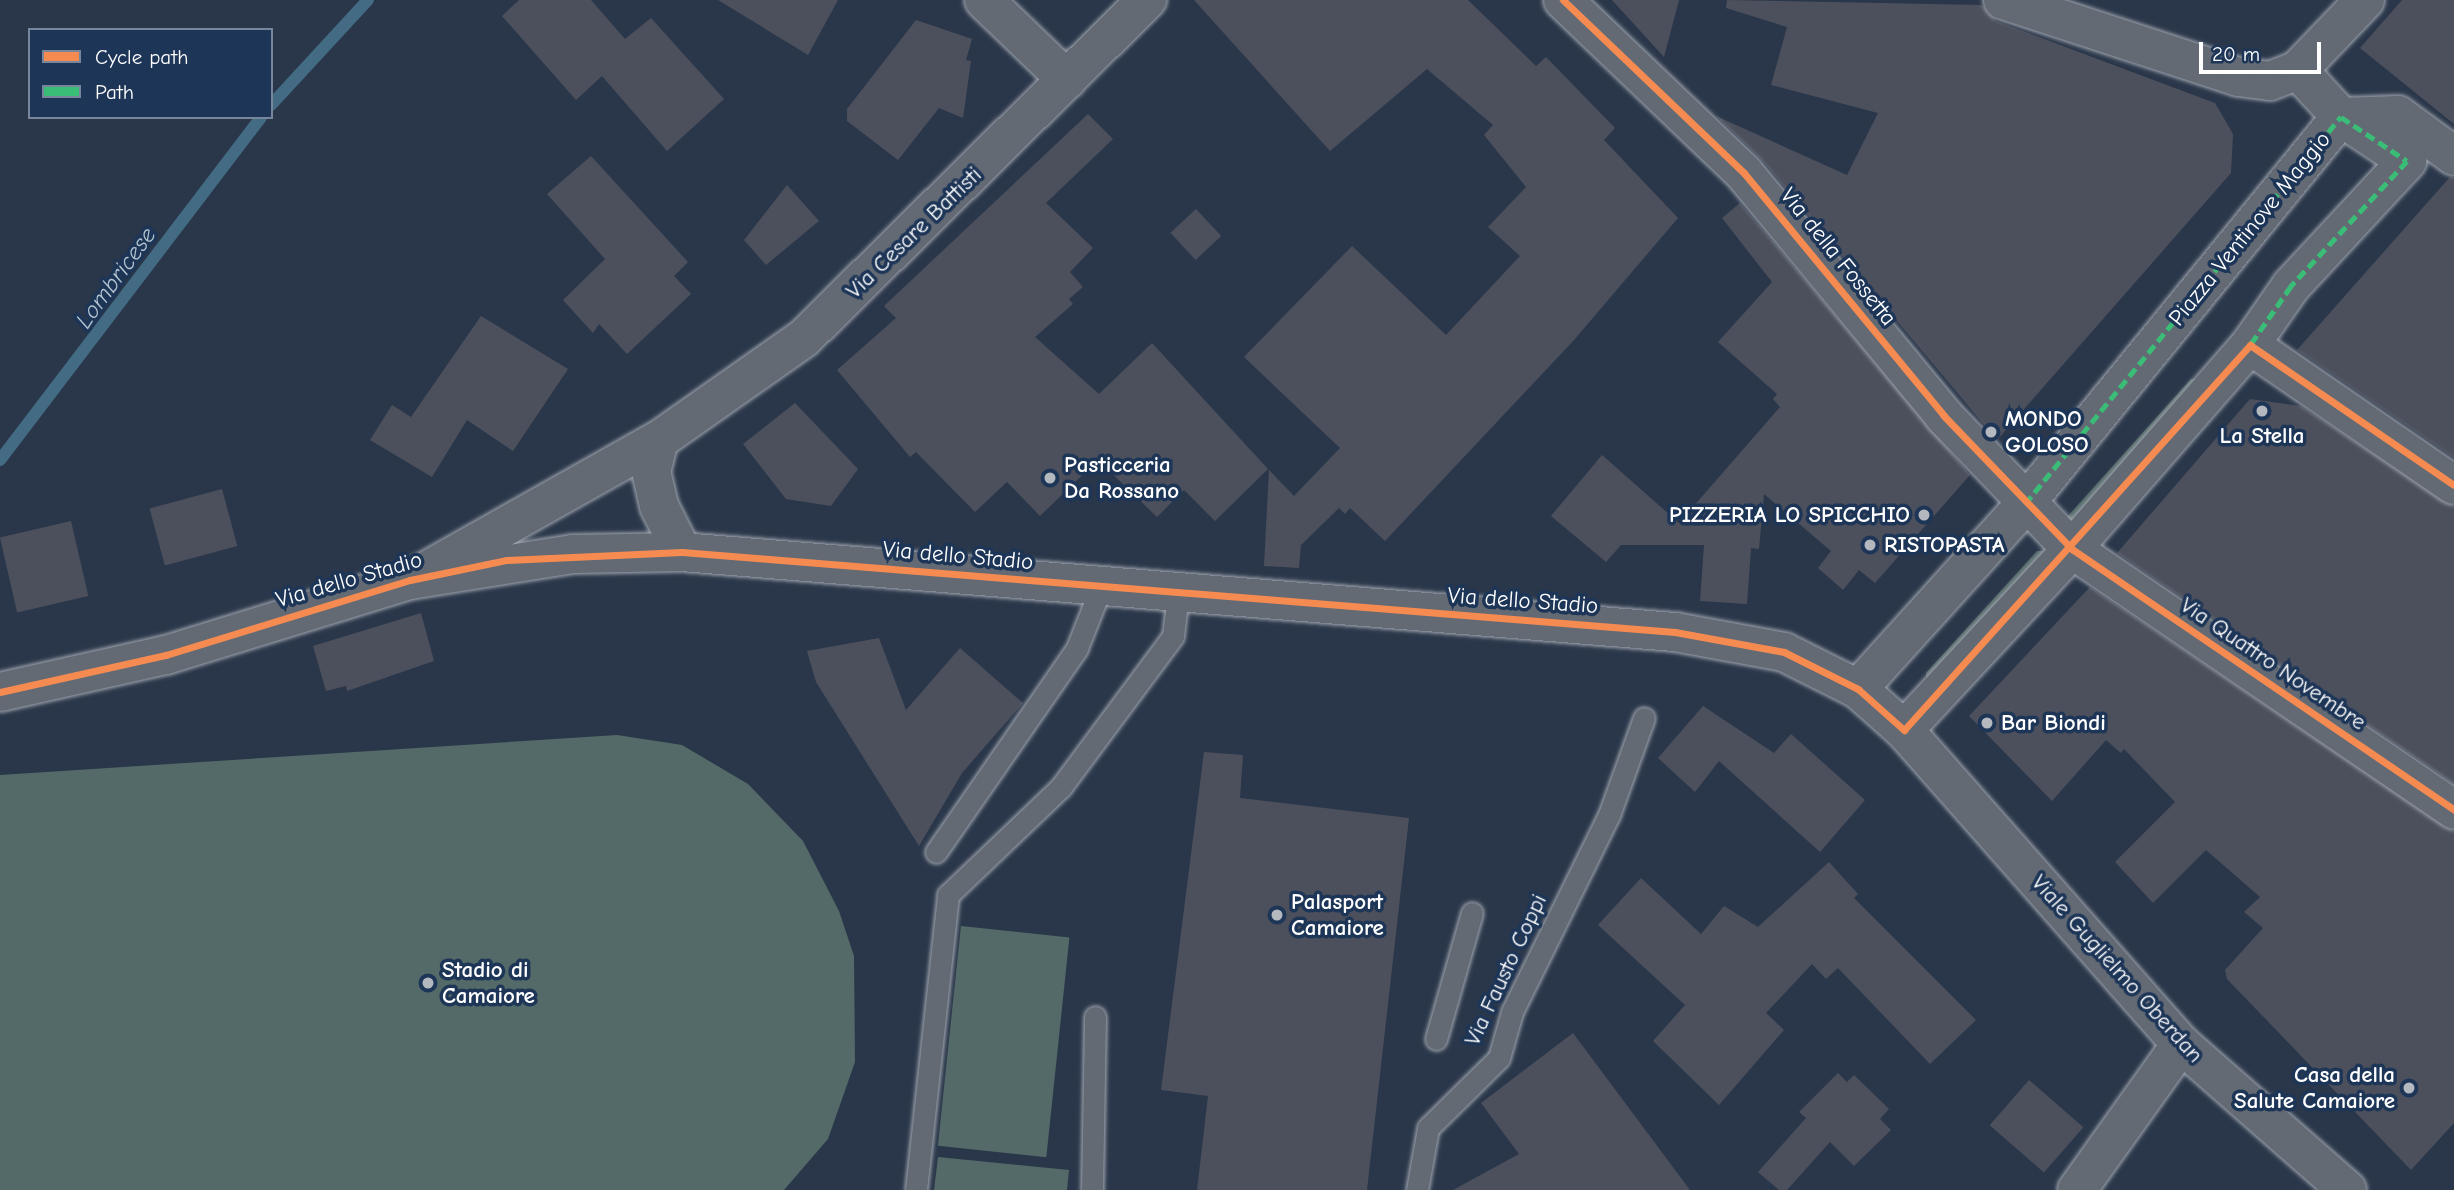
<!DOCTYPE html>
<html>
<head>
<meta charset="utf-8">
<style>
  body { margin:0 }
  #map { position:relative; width:2454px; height:1190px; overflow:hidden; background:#2a374a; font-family:"Comic Neue",sans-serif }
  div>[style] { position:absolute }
  .green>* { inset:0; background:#546a68; transform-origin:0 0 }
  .stream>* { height:12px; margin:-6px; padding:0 6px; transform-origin:6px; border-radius:6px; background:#436c84 }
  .building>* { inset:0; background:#4c505d; transform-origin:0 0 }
  .roads { filter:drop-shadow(0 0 2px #9fa5ae) drop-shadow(0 0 2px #9fa5ae) }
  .lane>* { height:21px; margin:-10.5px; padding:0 10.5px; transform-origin:10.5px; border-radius:10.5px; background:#636a74 }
  .street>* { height:38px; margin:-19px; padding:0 19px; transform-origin:19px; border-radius:19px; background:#636a74 }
  .secondary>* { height:38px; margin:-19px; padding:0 19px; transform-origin:19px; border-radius:19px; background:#636a74 }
  .quiet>* { height:5px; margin-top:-2.5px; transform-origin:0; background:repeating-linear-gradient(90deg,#3abd76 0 10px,transparent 0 15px) }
  .cycleway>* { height:7px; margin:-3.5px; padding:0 3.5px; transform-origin:3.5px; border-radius:3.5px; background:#f68b52 }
  .dots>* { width:19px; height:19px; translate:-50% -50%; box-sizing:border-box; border:4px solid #1d3557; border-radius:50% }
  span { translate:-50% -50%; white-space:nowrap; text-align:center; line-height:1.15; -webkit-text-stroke:7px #1d3557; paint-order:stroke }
  .street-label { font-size:23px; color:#fff }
  .poi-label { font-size:23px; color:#fff; font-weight:700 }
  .left { translate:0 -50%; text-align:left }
  .right { translate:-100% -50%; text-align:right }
  .water-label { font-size:24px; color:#b5c6d0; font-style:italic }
  .legend { position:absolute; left:28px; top:28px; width:245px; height:91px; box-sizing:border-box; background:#1d3557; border:2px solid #77869a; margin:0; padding:9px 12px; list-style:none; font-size:21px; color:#fff }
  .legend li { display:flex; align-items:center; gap:14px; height:35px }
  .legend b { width:35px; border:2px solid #77869a }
  .scale { position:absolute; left:2199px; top:42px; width:122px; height:32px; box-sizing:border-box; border:4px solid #fff; border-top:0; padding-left:9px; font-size:21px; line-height:24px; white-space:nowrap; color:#fff; -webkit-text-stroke:5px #1d3557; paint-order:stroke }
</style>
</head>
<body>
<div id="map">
  <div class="green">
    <i style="clip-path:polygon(2191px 379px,2198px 379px,2073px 526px,2067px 517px)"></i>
    <i style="clip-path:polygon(2037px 551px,2045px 551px,1926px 683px,1926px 673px)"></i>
    <i style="clip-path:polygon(617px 735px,682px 745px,748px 784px,803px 841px,839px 911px,854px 956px,855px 1062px,828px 1139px,784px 1190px,0 1190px,0 775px)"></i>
    <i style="left:961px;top:926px;width:109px;height:221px;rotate:6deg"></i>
    <i style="clip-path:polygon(938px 1157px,1069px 1170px,1067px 1190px,934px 1190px)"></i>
  </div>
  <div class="stream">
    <i style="left:271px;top:105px;width:143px;rotate:-47.3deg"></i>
    <i style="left:0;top:460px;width:431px;rotate:-52.7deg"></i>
  </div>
  <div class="building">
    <i style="clip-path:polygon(519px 0,591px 0,625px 39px,651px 18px,724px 99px,667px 151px,602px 76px,576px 100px,502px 16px)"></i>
    <i style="clip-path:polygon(718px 0,838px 0,808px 55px)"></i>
    <i style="clip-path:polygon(1194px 0,1468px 0,1536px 66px,1546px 57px,1615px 128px,1604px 140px,1678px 218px,1574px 340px,1385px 541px,1350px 508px,1345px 514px,1339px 508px,1301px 545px,1299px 568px,1264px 566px,1269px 470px,1294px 496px,1340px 448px,1244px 357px,1352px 246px,1446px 335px,1520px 256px,1488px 227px,1526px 187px,1484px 135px,1493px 125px,1427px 69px,1330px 151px)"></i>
    <i style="clip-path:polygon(1612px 0,1679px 0,1664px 57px)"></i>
    <i style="clip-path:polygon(1727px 0,1982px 5px,1996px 21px,2215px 103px,2233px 134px,2231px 173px,1997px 440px,1761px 159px,1716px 116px,1847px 175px,1878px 113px,1771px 85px,1787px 27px,1726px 8px)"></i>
    <i style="clip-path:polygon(2402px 0,2454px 0,2454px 124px,2360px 48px)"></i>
    <i style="clip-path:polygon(916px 20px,972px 39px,966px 60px,971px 61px,963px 118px,939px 108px,898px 160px,847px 121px,847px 109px)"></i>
    <i style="clip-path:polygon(1088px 114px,1113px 139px,1046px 203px,1093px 248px,1070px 272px,1083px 287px,1069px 299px,1073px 304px,1035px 337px,1099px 394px,1152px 343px,1268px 469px,1215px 521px,1184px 490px,1157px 517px,1098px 460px,1040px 516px,1007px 482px,975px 512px,916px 452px,910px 457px,837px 370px,896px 318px,884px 306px)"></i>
    <i style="clip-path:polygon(591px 156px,688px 262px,674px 276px,691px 294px,627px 354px,599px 324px,593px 333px,563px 300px,605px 259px,547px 194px)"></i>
    <i style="clip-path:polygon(2450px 177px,2454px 177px,2454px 458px,2297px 350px)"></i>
    <i style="clip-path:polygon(787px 185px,819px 221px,766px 265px,744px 240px)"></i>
    <i style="clip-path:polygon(1740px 203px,1970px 475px,1875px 583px,1859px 570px,1843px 590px,1818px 568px,1831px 551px,1764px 494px,1759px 549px,1751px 548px,1747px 604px,1700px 601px,1704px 545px,1621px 545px,1606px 562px,1551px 516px,1602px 455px,1679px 523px,1780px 407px,1773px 399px,1777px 394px,1718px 342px,1772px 282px,1722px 218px)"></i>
    <i style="left:1196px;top:209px;width:37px;height:35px;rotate:47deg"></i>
    <i style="clip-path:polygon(481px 316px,568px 369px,513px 451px,467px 420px,432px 477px,370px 440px,392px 405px,411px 417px)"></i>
    <i style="clip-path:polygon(2250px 399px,2301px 406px,2454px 507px,2454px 784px,2117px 553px)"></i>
    <i style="clip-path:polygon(795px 403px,858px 469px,831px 506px,786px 499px,743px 444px)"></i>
    <i style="left:222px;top:489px;width:59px;height:75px;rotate:75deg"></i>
    <i style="left:71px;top:521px;width:77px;height:73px;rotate:77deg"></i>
    <i style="clip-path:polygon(2090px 587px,2454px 832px,2454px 1123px,2411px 1170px,2227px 979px,2225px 970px,2263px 928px,2244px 912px,2260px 897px,2206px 850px,2153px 903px,2115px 862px,2175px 802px,2124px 749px,2121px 753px,2106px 740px,2052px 801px,1969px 716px)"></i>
    <i style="clip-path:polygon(421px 613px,434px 661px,347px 691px,346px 686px,326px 691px,313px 646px)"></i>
    <i style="clip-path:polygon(879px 638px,906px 710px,960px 648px,1023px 703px,962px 773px,919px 846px,816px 682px,807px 651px)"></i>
    <i style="clip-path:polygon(1703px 706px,1774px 753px,1791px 734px,1865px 800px,1820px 852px,1719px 761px,1695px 792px,1658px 758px)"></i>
    <i style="clip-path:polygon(1204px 752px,1243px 755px,1240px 798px,1409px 818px,1367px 1190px,1197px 1190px,1208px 1096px,1161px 1090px)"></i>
    <i style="clip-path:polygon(1829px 862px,1858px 894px,1854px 898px,1976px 1020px,1930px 1064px,1838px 968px,1826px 979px,1812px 964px,1766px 1013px,1784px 1030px,1719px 1105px,1653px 1041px,1685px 1005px,1598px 925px,1641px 878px,1701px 934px,1724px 906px,1758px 927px)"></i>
    <i style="clip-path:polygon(1573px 1033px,1690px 1190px,1453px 1190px,1519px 1154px,1481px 1103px)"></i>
    <i style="clip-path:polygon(1838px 1073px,1847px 1082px,1854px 1075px,1889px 1109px,1880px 1119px,1891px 1130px,1854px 1166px,1830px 1142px,1787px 1190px,1779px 1190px,1758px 1172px,1806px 1118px,1799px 1112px)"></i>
    <i style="left:2029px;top:1080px;width:72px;height:60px;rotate:41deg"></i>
  </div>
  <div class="roads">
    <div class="lane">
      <i style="left:936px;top:852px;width:248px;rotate:-55.3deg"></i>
      <i style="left:1077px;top:648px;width:66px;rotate:-68.5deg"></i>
      <i style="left:1436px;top:1039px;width:131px;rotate:-74.1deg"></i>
      <i style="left:916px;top:1190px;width:297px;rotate:-83.8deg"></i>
      <i style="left:948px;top:895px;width:156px;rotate:-43.7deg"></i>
      <i style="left:1061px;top:787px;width:188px;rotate:-53.4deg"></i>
      <i style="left:1173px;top:636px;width:42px;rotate:-83.2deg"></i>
      <i style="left:1092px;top:1190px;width:173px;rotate:-89deg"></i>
      <i style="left:1417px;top:1190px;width:63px;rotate:-79.9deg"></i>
      <i style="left:1428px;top:1128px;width:100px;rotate:-44.6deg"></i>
      <i style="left:1499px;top:1058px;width:48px;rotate:-74.2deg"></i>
      <i style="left:1512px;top:1012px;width:220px;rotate:-63.8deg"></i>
      <i style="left:1609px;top:815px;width:103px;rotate:-70.2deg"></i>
    </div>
    <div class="street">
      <i style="left:984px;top:0;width:115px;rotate:43.9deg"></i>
      <i style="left:1563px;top:0;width:250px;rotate:43.7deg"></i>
      <i style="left:1744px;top:173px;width:315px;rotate:50.5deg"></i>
      <i style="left:1944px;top:416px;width:185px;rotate:46.1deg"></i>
      <i style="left:2072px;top:549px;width:463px;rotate:34.3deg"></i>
      <i style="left:2003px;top:0;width:247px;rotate:18.1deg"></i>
      <i style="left:2238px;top:77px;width:32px;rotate:7deg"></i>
      <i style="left:2270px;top:81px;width:30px;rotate:-21deg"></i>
      <i style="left:2298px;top:70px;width:97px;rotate:-46.3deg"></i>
      <i style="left:2341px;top:117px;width:57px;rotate:-2deg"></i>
      <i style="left:2398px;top:115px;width:69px;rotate:36.2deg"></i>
      <i style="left:2250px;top:345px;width:247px;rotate:34.5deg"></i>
      <i style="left:659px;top:440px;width:32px;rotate:104deg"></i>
      <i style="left:651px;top:471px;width:36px;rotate:77deg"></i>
      <i style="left:659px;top:506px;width:51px;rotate:63.4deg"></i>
      <i style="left:412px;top:579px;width:283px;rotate:-29.4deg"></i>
      <i style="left:659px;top:440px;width:177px;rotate:-35.1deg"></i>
      <i style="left:804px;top:338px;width:482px;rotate:-44.6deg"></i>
      <i style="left:1858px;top:689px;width:249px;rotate:-47.9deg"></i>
      <i style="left:2025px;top:504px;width:500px;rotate:-50.8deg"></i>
      <i style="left:1904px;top:730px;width:247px;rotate:-47.1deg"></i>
      <i style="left:2072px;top:549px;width:271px;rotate:-48.9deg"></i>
      <i style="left:2250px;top:345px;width:72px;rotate:-55.2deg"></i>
      <i style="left:2291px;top:286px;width:171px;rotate:-47.1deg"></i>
      <i style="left:2407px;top:161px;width:79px;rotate:-146.3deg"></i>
      <i style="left:2341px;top:117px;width:64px;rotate:-132.5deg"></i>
      <i style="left:2077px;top:1190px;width:179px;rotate:-54.5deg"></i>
    </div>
    <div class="secondary">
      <i style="left:0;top:692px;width:170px;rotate:-12.6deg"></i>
      <i style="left:166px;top:655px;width:255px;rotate:-17.1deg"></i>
      <i style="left:410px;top:580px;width:165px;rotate:-9.1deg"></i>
      <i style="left:573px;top:554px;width:109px;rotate:-1.1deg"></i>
      <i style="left:682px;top:552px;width:996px;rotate:4.61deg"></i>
      <i style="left:1675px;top:632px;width:111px;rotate:10.4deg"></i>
      <i style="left:1784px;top:652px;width:83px;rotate:26.6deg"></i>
      <i style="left:1858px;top:689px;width:62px;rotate:41.7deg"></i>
      <i style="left:1904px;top:730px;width:419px;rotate:48.6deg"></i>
      <i style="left:2181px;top:1044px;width:221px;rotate:41.3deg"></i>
    </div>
  </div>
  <div class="quiet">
    <i style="left:2025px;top:504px;width:500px;rotate:-50.8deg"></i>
    <i style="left:2341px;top:117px;width:79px;rotate:33.7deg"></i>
    <i style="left:2407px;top:161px;width:171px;rotate:132.9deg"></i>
    <i style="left:2291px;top:286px;width:75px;rotate:124.7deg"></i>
  </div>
  <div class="cycleway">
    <i style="left:1563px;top:0;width:250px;rotate:43.7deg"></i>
    <i style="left:1744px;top:173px;width:315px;rotate:50.5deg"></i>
    <i style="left:1944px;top:416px;width:185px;rotate:46.1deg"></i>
    <i style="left:2072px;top:549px;width:463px;rotate:34.3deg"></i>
    <i style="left:0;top:692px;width:170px;rotate:-12.6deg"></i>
    <i style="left:166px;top:655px;width:255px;rotate:-17.1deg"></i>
    <i style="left:410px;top:580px;width:99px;rotate:-11.7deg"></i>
    <i style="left:507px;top:560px;width:175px;rotate:-2.6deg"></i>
    <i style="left:682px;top:552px;width:996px;rotate:4.61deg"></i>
    <i style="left:1675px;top:632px;width:111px;rotate:10.4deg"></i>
    <i style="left:1784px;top:652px;width:83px;rotate:26.6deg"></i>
    <i style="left:1858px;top:689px;width:62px;rotate:41.7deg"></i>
    <i style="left:1904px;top:730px;width:518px;rotate:-48.05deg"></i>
    <i style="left:2250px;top:345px;width:247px;rotate:34.5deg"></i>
  </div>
  <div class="dots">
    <i style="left:2262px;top:411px;background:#b4b9c0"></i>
    <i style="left:1991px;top:432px;background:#b4b9c0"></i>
    <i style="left:1050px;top:478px;background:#b4b9c0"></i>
    <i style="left:1924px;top:515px;background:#b4b9c0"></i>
    <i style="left:1870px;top:545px;background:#b4b9c0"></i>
    <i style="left:1987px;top:723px;background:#b4b9c0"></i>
    <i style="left:1277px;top:915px;background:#b4b9c0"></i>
    <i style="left:428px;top:983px;background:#b4b9c0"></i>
    <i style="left:2409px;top:1088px;background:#b4b9c0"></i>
  </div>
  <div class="street-label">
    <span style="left:2250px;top:229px;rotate:-51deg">Piazza Ventinove Maggio</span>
    <span style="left:914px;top:233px;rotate:-44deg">Via Cesare Battisti</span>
    <span style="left:1838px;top:257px;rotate:51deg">Via della Fossetta</span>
    <span style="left:958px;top:556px;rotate:5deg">Via dello Stadio</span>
    <span style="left:349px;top:580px;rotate:-16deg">Via dello Stadio</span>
    <span style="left:1523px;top:601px;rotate:4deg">Via dello Stadio</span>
    <span style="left:2273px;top:664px;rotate:34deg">Via Quattro Novembre</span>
    <span style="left:2117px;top:969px;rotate:48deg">Viale Guglielmo Oberdan</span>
    <span style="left:1506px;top:970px;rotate:-65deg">Via Fausto Coppi</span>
  </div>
  <div class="poi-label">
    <span class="left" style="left:2005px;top:432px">MONDO<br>GOLOSO</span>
    <span style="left:2262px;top:436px">La Stella</span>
    <span class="left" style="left:1064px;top:478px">Pasticceria<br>Da Rossano</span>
    <span class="right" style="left:1910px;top:515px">PIZZERIA LO SPICCHIO</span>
    <span class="left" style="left:1884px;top:545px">RISTOPASTA</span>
    <span class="left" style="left:2001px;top:723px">Bar Biondi</span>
    <span class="left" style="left:1291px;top:915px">Palasport<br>Camaiore</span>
    <span class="left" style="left:442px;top:983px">Stadio di<br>Camaiore</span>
    <span class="right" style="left:2395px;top:1088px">Casa della<br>Salute Camaiore</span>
  </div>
  <div class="water-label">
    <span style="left:116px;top:278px;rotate:-54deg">Lombricese</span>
  </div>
  <ul class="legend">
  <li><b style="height:9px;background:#f68b52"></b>Cycle path</li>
  <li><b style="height:9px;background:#3abd76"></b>Path</li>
  </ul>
  <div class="scale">20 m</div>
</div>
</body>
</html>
